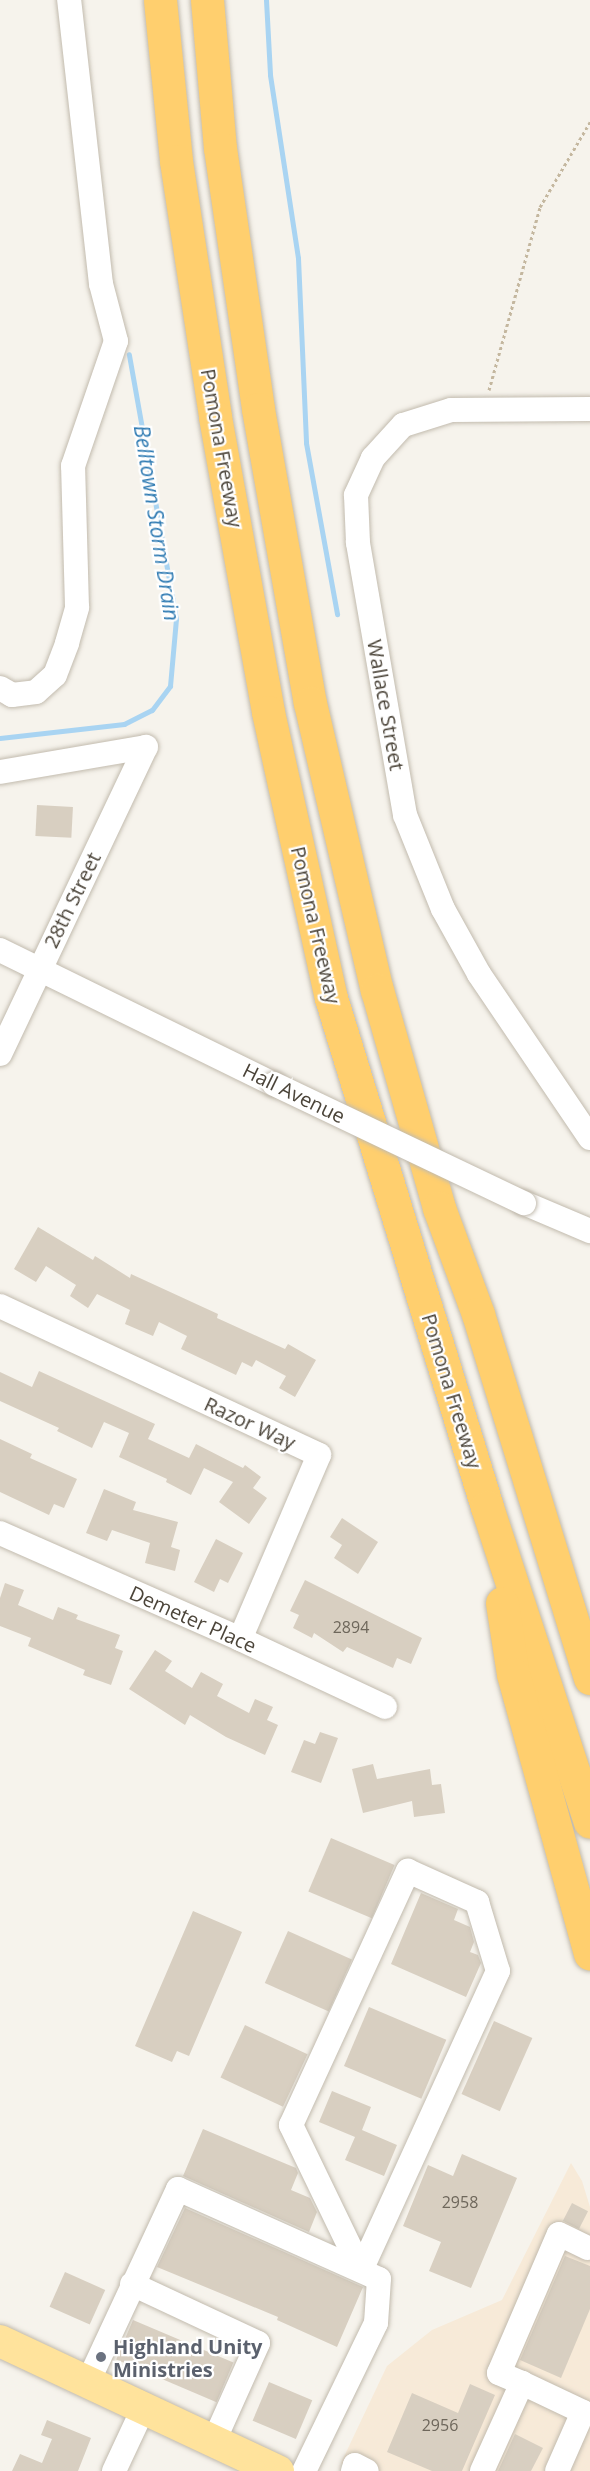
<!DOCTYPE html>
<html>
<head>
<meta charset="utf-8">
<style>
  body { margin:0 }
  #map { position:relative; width:590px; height:2471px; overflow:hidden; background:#f6f3ec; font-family:"Open Sans",sans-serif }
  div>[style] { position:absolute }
  .commercial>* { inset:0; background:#f7ead8 }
  .stream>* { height:5px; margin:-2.5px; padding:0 2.5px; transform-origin:2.5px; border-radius:2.5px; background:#a9d4f2 }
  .building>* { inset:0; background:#d8cfc1; transform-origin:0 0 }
  .path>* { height:3px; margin-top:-1.5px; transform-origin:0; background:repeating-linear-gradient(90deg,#c4b79f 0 3px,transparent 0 6px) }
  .roads { filter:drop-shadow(0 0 2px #c2bbae) drop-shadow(0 0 2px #c2bbae) }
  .minor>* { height:24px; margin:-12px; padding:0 12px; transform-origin:12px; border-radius:12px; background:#fff }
  .major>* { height:32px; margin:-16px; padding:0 16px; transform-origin:16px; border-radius:16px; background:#ffe39c }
  .highway>* { height:33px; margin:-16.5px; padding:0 16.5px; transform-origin:16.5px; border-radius:16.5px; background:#ffcf6e }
  .bridges { filter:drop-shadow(0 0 2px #c2bbae) drop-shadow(0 0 2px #c2bbae) }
  .minor-bridge>* { height:24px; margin:-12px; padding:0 12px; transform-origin:12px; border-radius:12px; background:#fff }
  .dots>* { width:16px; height:16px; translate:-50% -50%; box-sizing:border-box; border:3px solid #fff; border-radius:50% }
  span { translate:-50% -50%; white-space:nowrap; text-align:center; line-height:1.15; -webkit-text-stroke:4.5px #fff; paint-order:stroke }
  .number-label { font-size:16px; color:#6e675b }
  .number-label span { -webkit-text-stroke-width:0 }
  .street-label { font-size:20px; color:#4b4439 }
  .worship-label { font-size:20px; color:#5b616d; font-weight:700 }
  .left { translate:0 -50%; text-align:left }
  .water-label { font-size:21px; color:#2e7ab2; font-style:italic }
</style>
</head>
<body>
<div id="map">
  <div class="commercial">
    <i style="clip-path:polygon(571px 2163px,582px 2181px,590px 2207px,590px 2471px,357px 2471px,341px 2463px,387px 2366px,432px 2330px,502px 2300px)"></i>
  </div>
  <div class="stream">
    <i style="left:266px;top:0;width:75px;rotate:86.9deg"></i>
    <i style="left:270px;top:75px;width:185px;rotate:81.3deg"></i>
    <i style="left:298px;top:258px;width:185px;rotate:87.5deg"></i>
    <i style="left:306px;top:443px;width:174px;rotate:79.7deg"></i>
    <i style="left:0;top:738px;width:125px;rotate:-6.4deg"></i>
    <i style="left:124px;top:724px;width:31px;rotate:-27deg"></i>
    <i style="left:152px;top:710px;width:30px;rotate:-53deg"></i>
    <i style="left:170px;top:686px;width:67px;rotate:-84.9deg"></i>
    <i style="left:176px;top:619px;width:269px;rotate:-100.1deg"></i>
  </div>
  <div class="building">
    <i style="left:37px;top:805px;width:36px;height:31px;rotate:3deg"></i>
    <i style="clip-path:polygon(38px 1227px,93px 1260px,95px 1256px,130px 1278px,131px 1274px,218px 1314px,217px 1318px,285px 1349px,288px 1344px,316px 1360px,295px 1397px,279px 1388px,286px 1376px,256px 1360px,252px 1367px,242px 1362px,236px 1375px,181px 1349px,187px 1336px,159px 1322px,153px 1336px,125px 1324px,130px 1310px,97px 1294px,88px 1308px,70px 1296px,76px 1285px,46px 1266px,36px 1282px,14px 1269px)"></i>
    <i style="clip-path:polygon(39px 1371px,155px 1424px,148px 1439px,189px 1458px,196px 1444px,243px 1468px,245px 1465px,261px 1477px,253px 1488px,267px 1498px,249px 1524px,219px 1502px,233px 1482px,204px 1468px,191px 1495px,166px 1482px,167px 1479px,119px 1457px,129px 1433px,104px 1422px,92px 1448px,57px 1431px,59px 1428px,0 1401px,0 1372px,32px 1387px)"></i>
    <i style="clip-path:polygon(0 1439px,32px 1454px,30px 1458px,77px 1479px,64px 1508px,54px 1504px,49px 1515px,0 1492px)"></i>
    <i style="clip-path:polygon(104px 1489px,136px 1502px,133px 1510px,178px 1522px,171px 1547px,180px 1550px,175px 1571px,145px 1563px,150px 1543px,112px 1530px,107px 1541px,86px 1533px)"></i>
    <i style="clip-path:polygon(342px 1518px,378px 1542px,358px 1574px,334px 1558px,342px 1545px,330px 1537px)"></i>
    <i style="clip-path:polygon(216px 1539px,243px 1553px,228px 1583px,220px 1579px,214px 1592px,194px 1582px)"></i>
    <i style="clip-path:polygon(305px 1580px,422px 1638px,411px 1664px,397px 1658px,393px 1668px,347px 1647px,343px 1652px,314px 1633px,312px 1638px,293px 1628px,299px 1615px,290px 1611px)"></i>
    <i style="clip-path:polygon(5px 1583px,24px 1590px,18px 1605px,53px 1620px,58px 1607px,78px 1615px,76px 1619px,120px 1635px,115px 1648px,123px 1651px,111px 1685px,83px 1675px,85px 1670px,28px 1646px,31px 1638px,0 1626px,0 1598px)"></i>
    <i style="clip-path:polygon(155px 1650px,172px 1661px,165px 1671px,192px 1688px,201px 1672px,223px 1684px,217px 1696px,249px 1713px,255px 1699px,273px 1707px,267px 1720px,278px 1725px,265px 1755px,226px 1737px,190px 1715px,185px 1725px,129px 1689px)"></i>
    <i style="clip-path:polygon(320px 1732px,338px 1738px,321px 1783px,291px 1772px,304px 1740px,315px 1744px)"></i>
    <i style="clip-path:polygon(373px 1764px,377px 1779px,430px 1769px,432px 1785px,441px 1784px,445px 1813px,414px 1817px,412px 1801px,363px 1813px,352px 1769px)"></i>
    <i style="left:331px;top:1838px;width:69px;height:58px;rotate:23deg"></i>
    <i style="clip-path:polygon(421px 1893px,458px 1909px,454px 1920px,470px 1927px,474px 1942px,470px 1952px,478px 1955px,481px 1963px,466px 1997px,391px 1964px)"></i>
    <i style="clip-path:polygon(193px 1911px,242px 1932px,189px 2056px,177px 2051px,172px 2062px,135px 2046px)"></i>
    <i style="left:288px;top:1931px;width:70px;height:57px;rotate:24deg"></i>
    <i style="left:369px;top:2007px;width:84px;height:64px;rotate:23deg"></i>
    <i style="left:494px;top:2021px;width:42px;height:80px;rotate:24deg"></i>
    <i style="left:245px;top:2025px;width:69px;height:58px;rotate:25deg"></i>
    <i style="clip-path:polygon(332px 2091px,371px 2107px,362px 2130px,397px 2145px,384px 2176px,345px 2160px,355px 2137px,319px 2122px)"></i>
    <i style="clip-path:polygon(203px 2129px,296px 2168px,298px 2173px,291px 2190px,310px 2198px,317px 2212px,309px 2232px,183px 2176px)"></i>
    <i style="clip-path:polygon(462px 2154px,517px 2178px,471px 2288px,429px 2271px,441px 2242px,403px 2226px,428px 2165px,453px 2176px)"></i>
    <i style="left:572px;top:2203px;width:18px;height:20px;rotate:27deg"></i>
    <i style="clip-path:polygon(185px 2208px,363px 2287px,337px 2347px,277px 2320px,278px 2317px,157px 2267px)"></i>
    <i style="clip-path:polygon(565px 2256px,590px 2266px,590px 2309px,561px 2378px,520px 2360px)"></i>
    <i style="left:65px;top:2272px;width:44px;height:38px;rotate:24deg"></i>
    <i style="left:133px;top:2320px;width:109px;height:43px;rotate:23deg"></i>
    <i style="left:269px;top:2382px;width:47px;height:42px;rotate:23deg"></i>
    <i style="clip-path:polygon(470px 2384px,495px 2395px,462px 2471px,432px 2471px,387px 2452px,412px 2393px,458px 2413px)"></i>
    <i style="clip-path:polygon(47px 2420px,91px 2438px,78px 2471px,12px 2471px,20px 2454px,42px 2463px,52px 2439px,41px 2435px)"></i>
    <i style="clip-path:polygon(515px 2434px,543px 2448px,531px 2471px,498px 2471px)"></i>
  </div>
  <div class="path">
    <i style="left:489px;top:390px;width:190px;rotate:-74.4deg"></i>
    <i style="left:540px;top:207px;width:99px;rotate:-59.5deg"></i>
  </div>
  <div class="roads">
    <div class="minor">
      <i style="left:590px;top:409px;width:139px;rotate:179.6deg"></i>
      <i style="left:451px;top:410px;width:50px;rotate:162.6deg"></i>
      <i style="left:403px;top:425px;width:45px;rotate:132.3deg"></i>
      <i style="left:373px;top:458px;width:41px;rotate:114.7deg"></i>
      <i style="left:356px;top:495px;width:48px;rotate:87.6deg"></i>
      <i style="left:358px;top:543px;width:276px;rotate:80.2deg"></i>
      <i style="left:405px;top:815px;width:101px;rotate:68deg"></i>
      <i style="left:443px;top:909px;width:74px;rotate:61deg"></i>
      <i style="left:479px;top:974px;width:198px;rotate:55.9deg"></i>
      <i style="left:0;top:688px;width:14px;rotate:30deg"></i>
      <i style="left:12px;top:695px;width:24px;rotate:-7deg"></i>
      <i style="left:36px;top:692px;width:25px;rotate:-42deg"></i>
      <i style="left:55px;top:675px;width:34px;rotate:-69deg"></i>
      <i style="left:67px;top:643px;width:37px;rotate:-74deg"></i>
      <i style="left:77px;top:607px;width:141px;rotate:-91.6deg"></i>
      <i style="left:73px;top:466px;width:132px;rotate:-71deg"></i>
      <i style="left:116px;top:341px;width:59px;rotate:-104.7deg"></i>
      <i style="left:101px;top:284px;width:286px;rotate:-96.4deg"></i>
      <i style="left:0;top:772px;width:148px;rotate:-9.7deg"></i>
      <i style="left:0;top:950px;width:305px;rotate:26.1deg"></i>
      <i style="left:0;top:1054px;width:340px;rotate:-64.6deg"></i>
      <i style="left:524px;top:1203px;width:72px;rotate:23deg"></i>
      <i style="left:0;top:1306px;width:352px;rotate:25deg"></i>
      <i style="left:319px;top:1455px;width:200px;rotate:113.2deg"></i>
      <i style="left:0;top:1533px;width:262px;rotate:23.8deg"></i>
      <i style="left:240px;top:1639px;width:160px;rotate:25.1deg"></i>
      <i style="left:408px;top:1871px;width:76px;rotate:24.2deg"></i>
      <i style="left:477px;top:1902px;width:72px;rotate:73.1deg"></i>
      <i style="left:498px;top:1971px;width:329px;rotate:114.6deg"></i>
      <i style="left:361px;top:2270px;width:161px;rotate:-115.8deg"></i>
      <i style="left:291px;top:2125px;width:280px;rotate:-65.3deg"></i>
      <i style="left:132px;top:2284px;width:139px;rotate:25.1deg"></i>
      <i style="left:258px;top:2343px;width:107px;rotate:114.2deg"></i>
      <i style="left:88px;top:2382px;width:213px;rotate:-65deg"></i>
      <i style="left:178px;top:2189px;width:220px;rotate:24.1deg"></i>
      <i style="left:379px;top:2279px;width:44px;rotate:93.9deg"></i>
      <i style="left:376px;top:2323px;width:165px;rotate:115.9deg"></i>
      <i style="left:522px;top:2383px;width:25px;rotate:-157deg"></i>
      <i style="left:499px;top:2373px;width:151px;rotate:-66.7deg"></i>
      <i style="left:559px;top:2234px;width:32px;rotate:26deg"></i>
      <i style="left:114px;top:2471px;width:71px;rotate:-64.9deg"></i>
      <i style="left:353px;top:2471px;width:6px;rotate:-72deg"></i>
      <i style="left:355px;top:2465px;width:13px;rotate:27deg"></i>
      <i style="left:482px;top:2471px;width:97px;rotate:-65.6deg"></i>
      <i style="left:522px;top:2383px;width:68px;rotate:25.4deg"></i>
      <i style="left:583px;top:2412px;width:64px;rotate:113.8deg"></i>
    </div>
    <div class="major">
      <i style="left:0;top:2341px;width:307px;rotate:25.1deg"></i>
    </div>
    <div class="highway">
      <i style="left:160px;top:0;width:162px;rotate:84.3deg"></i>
      <i style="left:176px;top:161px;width:259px;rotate:81.3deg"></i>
      <i style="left:215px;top:417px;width:300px;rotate:79.8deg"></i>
      <i style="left:268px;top:712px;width:293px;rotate:77.6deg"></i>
      <i style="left:331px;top:998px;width:532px;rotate:72.96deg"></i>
      <i style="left:487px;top:1507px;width:331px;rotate:71.9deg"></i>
      <i style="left:207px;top:0;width:149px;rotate:85deg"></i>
      <i style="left:220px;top:148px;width:264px;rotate:81.7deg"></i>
      <i style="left:258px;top:409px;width:299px;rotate:80deg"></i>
      <i style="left:310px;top:703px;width:295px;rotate:76.9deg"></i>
      <i style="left:377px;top:990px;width:227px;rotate:74.1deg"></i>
      <i style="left:439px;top:1208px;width:113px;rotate:69.8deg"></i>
      <i style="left:478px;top:1314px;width:381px;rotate:72.9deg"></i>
      <i style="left:502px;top:1603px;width:72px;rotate:81.2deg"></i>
      <i style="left:513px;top:1674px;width:290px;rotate:74.6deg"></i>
    </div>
  </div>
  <div class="bridges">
    <div class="minor-bridge">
      <i style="left:274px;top:1084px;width:277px;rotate:25.5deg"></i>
    </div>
  </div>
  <div class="dots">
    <i style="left:101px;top:2357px;background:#6b7280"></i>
  </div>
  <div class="number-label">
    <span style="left:351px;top:1627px">2894</span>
    <span style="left:460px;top:2202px">2958</span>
    <span style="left:440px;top:2425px">2956</span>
  </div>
  <div class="street-label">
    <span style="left:222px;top:448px;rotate:80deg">Pomona Freeway</span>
    <span style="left:386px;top:705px;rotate:80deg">Wallace Street</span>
    <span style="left:72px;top:900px;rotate:-64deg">28th Street</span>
    <span style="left:316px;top:925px;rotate:77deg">Pomona Freeway</span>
    <span style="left:294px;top:1093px;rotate:26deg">Hall Avenue</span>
    <span style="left:452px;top:1391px;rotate:73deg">Pomona Freeway</span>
    <span style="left:250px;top:1423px;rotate:25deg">Razor Way</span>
    <span style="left:193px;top:1619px;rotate:24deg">Demeter Place</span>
  </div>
  <div class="worship-label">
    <span class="left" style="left:113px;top:2358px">Highland Unity<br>Ministries</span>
  </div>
  <div class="water-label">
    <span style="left:157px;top:523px;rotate:81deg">Belltown Storm Drain</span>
  </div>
</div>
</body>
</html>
